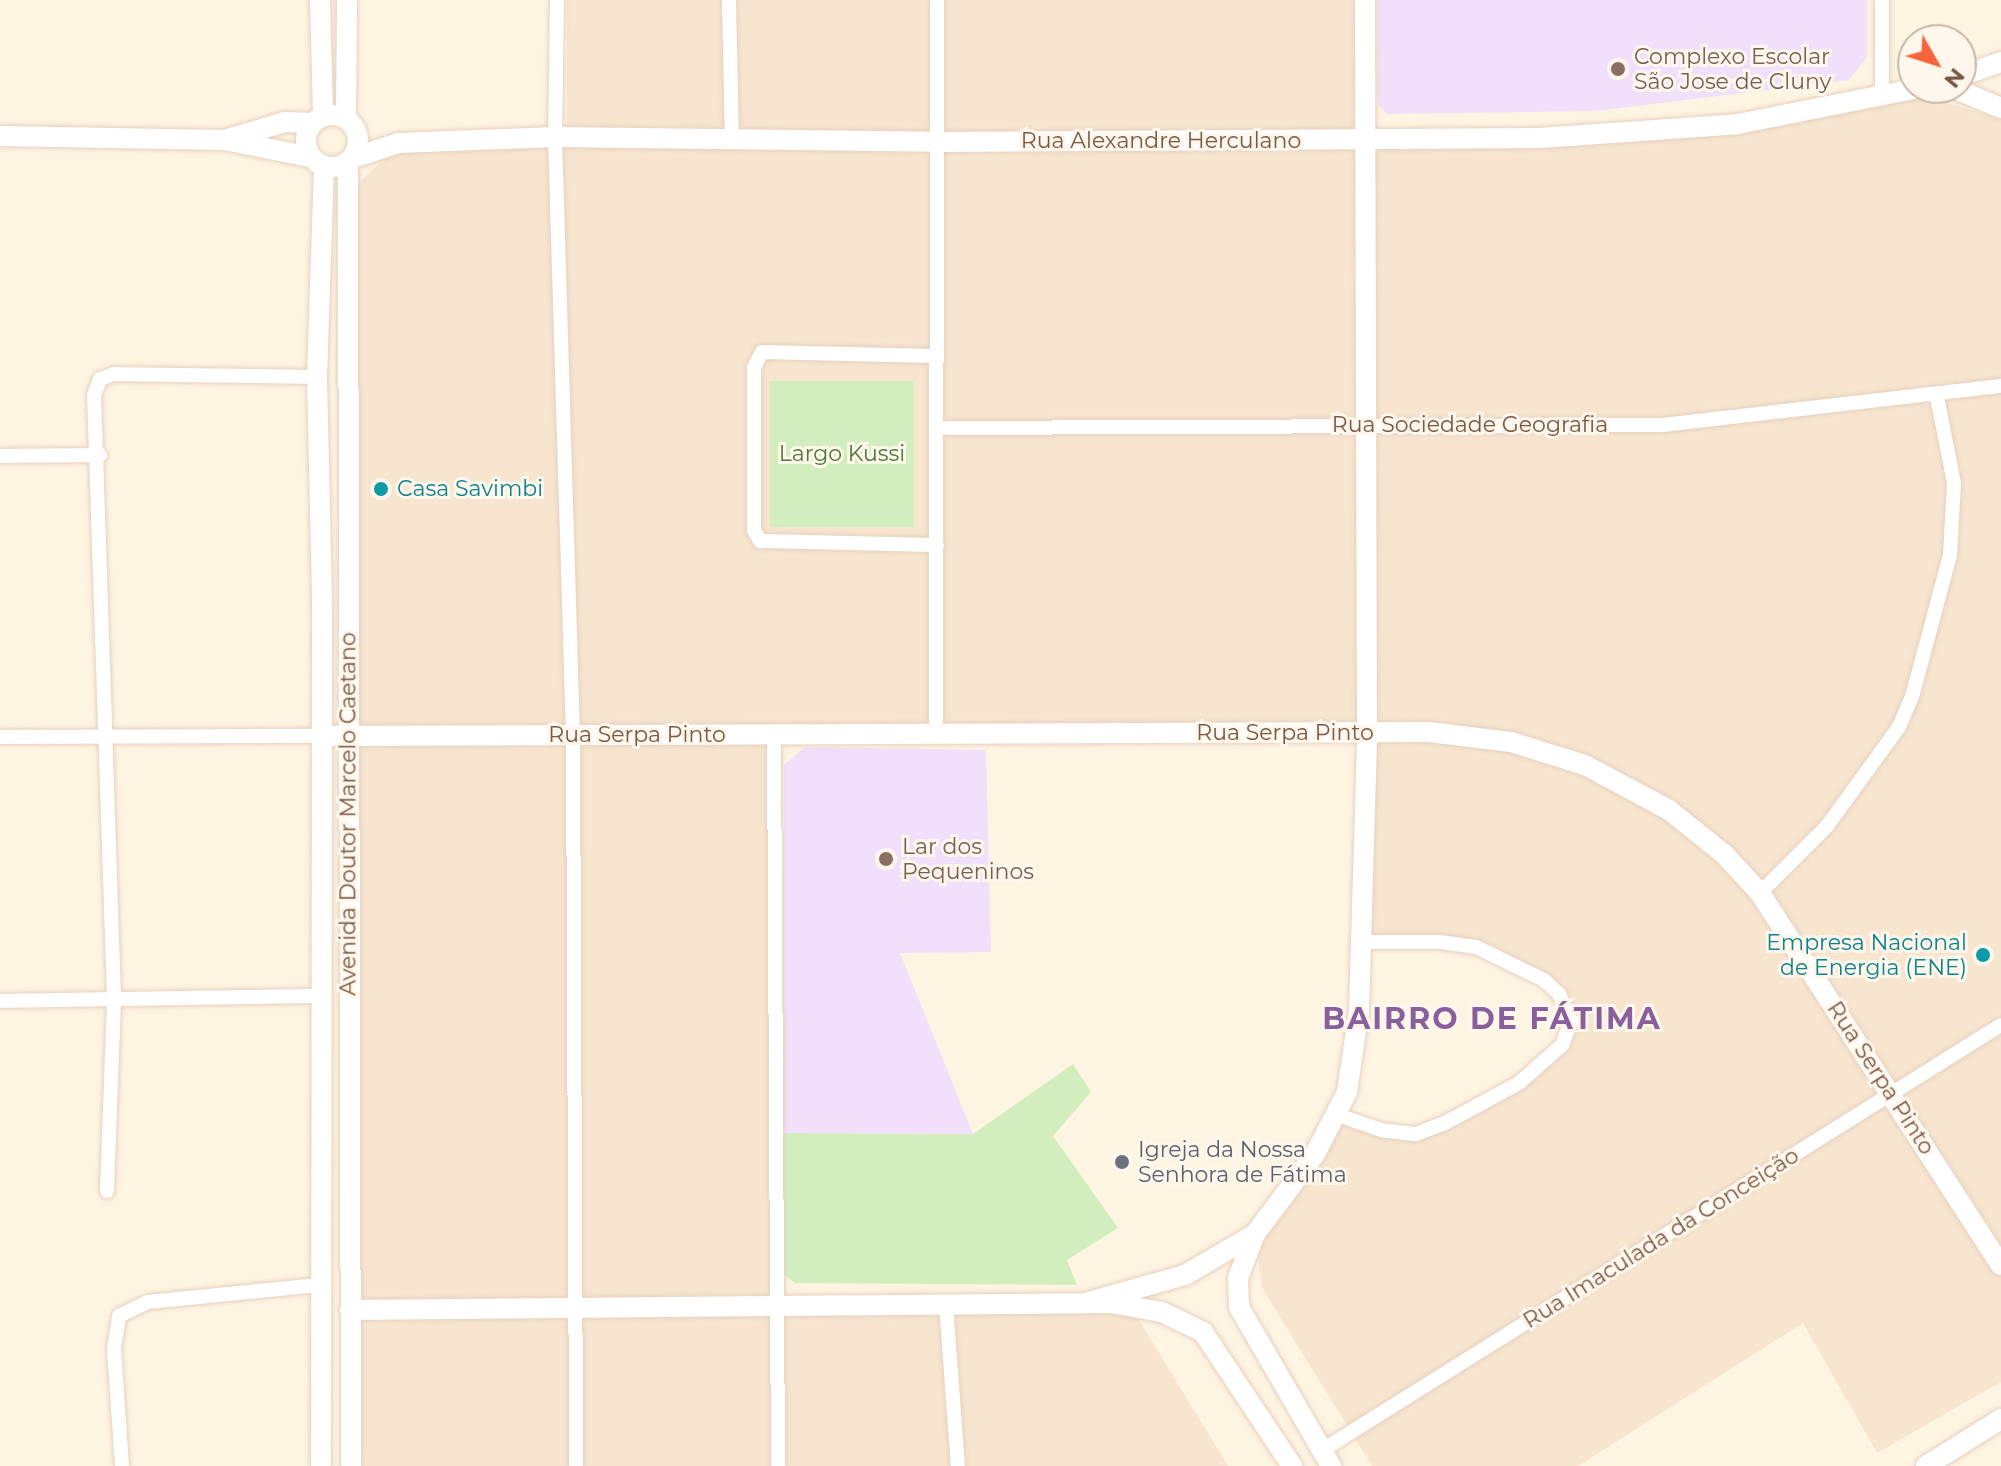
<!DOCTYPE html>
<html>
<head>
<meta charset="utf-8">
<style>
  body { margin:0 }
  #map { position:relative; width:2001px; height:1466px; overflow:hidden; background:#fef4e2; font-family:Montserrat,sans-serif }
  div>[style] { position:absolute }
  .residential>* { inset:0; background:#f7e5d0 }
  .education>* { inset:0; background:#f1dffb }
  .green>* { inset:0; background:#d2eebf; transform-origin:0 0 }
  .roads { filter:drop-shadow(0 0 2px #e6d1bf) drop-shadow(0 0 2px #e6d1bf) }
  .street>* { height:14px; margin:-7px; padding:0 7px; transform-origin:7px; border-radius:7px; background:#fff }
  .secondary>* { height:20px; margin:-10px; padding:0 10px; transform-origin:10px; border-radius:10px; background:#fff }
  .secondary>.ring { margin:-10px; padding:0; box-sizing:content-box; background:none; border:20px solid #fff; border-radius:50% }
  .dots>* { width:22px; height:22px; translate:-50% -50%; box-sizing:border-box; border:4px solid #fff7eb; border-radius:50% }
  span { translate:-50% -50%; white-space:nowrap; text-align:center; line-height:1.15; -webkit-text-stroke:6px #fff7eb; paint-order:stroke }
  .education-label { font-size:22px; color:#785e54 }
  .left { translate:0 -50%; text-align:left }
  .street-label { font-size:22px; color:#795846 }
  .park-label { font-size:22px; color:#4c7a3a }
  .culture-label { font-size:22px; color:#0d838f }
  .right { translate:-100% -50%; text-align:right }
  .worship-label { font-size:22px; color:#5b616d }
  .district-label { font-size:30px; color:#89609d; font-weight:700; letter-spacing:2px }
  .north { position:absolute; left:1897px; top:24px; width:80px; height:80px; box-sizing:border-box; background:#fff7eb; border:2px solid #c9b7a9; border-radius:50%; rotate:129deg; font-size:22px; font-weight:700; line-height:32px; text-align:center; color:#795846 }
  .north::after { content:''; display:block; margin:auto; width:28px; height:36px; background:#f5653b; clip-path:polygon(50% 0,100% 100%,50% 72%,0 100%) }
</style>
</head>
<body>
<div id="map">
  <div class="residential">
    <i style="clip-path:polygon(567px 0,1366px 0,1366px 139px,1760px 129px,1925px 96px,2001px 119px,2001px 1382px,1877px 1453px,1803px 1323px,1578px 1466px,1372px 1466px,1262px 1288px,1255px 1234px,1338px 1115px,1416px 1134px,1543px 1063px,1571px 1021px,1559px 994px,1476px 947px,1361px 942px,1367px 734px,775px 734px,775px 1304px,1088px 1302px,1138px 1318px,1228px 1466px,362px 1466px,356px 887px,358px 184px,399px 143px,567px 137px)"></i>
  </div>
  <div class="education">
    <i style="clip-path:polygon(1377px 0,1867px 0,1867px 57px,1849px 80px,1595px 111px,1387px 114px,1378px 104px)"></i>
    <i style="clip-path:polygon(805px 747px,986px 750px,991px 952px,900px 953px,973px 1134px,783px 1133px,784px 765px)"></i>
  </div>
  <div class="green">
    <i style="left:914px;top:381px;width:146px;height:144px;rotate:90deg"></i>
    <i style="clip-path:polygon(1073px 1064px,1091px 1092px,1053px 1136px,1118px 1228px,1067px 1260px,1077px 1285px,795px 1283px,783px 1274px,783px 1133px,973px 1134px)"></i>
  </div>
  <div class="roads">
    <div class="street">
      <i style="left:557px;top:0;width:137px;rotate:90.8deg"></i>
      <i style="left:555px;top:137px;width:598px;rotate:88.28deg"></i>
      <i style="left:573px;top:735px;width:731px;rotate:89.76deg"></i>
      <i style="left:729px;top:0;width:140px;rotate:88.8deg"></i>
      <i style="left:1882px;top:97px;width:97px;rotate:-90deg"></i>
      <i style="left:934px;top:356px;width:172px;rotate:-178.7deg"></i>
      <i style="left:762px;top:352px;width:18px;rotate:117deg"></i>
      <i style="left:754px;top:368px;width:162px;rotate:90deg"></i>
      <i style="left:754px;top:530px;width:13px;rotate:61deg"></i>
      <i style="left:760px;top:541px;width:177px;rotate:1.3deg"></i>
      <i style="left:936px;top:428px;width:727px;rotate:-0.24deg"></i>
      <i style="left:1663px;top:425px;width:340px;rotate:-6.6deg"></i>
      <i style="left:0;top:456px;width:100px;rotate:-0.6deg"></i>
      <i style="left:936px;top:733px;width:733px;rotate:-89.92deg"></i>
      <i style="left:774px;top:734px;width:732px;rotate:89.69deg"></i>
      <i style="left:0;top:737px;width:319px;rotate:-0.2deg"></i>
      <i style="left:1760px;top:893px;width:95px;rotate:-45deg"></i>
      <i style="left:1827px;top:826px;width:122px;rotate:-54deg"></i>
      <i style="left:1899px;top:727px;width:33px;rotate:-67deg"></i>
      <i style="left:1912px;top:697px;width:147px;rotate:-75deg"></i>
      <i style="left:1950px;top:555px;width:72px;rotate:-86.8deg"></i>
      <i style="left:1954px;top:483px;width:88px;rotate:-101.2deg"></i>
      <i style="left:0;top:1001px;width:322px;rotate:-0.9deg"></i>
      <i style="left:1338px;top:1115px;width:46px;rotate:19.2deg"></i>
      <i style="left:1381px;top:1130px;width:35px;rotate:7deg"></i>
      <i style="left:1416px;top:1134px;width:31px;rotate:-21deg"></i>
      <i style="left:1445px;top:1123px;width:84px;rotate:-28.4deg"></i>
      <i style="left:1519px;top:1083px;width:57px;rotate:-41.5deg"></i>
      <i style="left:1562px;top:1045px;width:26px;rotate:-69deg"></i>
      <i style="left:1571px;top:1021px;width:30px;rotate:-114deg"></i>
      <i style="left:1559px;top:994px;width:21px;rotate:-137deg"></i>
      <i style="left:1544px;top:980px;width:76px;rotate:-154.1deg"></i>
      <i style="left:1476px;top:947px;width:35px;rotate:-172deg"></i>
      <i style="left:1441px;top:942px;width:80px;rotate:180deg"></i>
      <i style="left:107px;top:1191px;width:194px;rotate:-87.9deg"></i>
      <i style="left:114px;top:997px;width:602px;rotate:-91.9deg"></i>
      <i style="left:94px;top:395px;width:17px;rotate:-69deg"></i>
      <i style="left:100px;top:379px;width:15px;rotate:-20deg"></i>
      <i style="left:114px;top:374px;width:203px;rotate:0.8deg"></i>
      <i style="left:946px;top:1304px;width:162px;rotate:85.8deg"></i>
      <i style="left:1321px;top:1451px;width:802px;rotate:-32.07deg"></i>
      <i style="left:122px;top:1466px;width:117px;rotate:-93.9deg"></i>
      <i style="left:114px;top:1349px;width:33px;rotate:-81deg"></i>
      <i style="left:119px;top:1316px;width:32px;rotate:-26deg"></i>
      <i style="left:148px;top:1302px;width:172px;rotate:-5.7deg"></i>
    </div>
    <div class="secondary">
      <i style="left:320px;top:0;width:117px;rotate:88.5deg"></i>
      <i style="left:1961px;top:76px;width:42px;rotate:-19.3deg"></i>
      <i style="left:1953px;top:88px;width:52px;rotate:22.6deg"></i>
      <i class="ring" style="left:306px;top:115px;width:32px;height:32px"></i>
      <i style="left:346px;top:118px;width:118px;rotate:-89.5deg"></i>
      <i style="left:0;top:136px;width:224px;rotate:1deg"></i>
      <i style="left:224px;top:140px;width:89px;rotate:11.1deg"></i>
      <i style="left:224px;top:140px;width:64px;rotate:-16.4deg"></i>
      <i style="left:285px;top:122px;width:28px;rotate:2deg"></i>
      <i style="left:353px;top:158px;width:48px;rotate:-18.1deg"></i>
      <i style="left:399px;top:143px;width:156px;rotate:-2.2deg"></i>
      <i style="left:555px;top:137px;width:383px;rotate:0.7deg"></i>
      <i style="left:938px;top:142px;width:602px;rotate:-0.38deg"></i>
      <i style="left:1540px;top:138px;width:198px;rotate:-4deg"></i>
      <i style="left:1738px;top:124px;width:184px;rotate:-11.3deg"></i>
      <i style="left:348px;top:162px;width:1304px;rotate:89.87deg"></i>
      <i style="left:319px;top:736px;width:1110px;rotate:-0.21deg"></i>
      <i style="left:1429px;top:732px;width:83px;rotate:7deg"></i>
      <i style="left:1511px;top:742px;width:77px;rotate:17.3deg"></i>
      <i style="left:1585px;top:765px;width:95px;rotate:28.2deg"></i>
      <i style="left:1669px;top:810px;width:70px;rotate:38.7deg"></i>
      <i style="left:1724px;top:854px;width:53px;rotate:47.3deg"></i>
      <i style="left:1760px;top:893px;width:443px;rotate:57.1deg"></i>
      <i style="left:1255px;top:1234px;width:47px;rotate:111.1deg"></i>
      <i style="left:1238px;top:1278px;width:29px;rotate:88deg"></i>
      <i style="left:1239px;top:1307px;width:184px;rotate:59.9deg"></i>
      <i style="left:1089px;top:1302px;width:100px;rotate:-15.7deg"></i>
      <i style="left:1185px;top:1275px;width:81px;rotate:-30.4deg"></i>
      <i style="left:1255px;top:1234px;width:100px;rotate:-53.1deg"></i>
      <i style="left:1315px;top:1154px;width:70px;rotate:-62.7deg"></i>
      <i style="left:1347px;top:1092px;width:82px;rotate:-81.6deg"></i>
      <i style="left:1359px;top:1011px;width:277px;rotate:-88.3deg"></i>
      <i style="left:1367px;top:734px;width:734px;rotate:-90.16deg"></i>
      <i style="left:350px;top:1310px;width:761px;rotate:-0.53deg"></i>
      <i style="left:1111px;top:1303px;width:52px;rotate:10deg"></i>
      <i style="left:1162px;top:1312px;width:46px;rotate:26deg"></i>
      <i style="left:1203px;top:1332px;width:161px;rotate:56.4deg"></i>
      <i style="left:321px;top:1466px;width:868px;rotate:-89.93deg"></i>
      <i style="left:322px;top:598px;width:221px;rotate:-91.3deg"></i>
      <i style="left:317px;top:377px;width:211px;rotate:-88.1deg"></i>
      <i style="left:1926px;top:1466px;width:89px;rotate:-32.1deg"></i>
    </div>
  </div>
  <div class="dots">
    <i style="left:1618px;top:69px;background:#8d6e63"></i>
    <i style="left:381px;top:489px;background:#0f9aa8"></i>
    <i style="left:886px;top:859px;background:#8d6e63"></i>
    <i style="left:1983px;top:955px;background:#0f9aa8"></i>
    <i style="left:1122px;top:1162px;background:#6b7280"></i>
  </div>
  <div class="education-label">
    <span class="left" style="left:1634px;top:69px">Complexo Escolar<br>São Jose de Cluny</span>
    <span class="left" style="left:902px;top:859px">Lar dos<br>Pequeninos</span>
  </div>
  <div class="street-label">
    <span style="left:1161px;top:141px">Rua Alexandre Herculano</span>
    <span style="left:1470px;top:425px">Rua Sociedade Geografia</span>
    <span style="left:1285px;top:733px">Rua Serpa Pinto</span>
    <span style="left:637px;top:735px">Rua Serpa Pinto</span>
    <span style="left:348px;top:814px;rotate:-90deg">Avenida Doutor Marcelo Caetano</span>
    <span style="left:1881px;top:1078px;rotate:57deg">Rua Serpa Pinto</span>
    <span style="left:1661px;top:1238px;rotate:-32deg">Rua Imaculada da Conceição</span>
  </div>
  <div class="park-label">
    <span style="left:842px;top:454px">Largo Kussi</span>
  </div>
  <div class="culture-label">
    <span class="left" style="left:397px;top:489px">Casa Savimbi</span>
    <span class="right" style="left:1967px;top:955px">Empresa Nacional<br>de Energia (ENE)</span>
  </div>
  <div class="worship-label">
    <span class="left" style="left:1138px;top:1162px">Igreja da Nossa<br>Senhora de Fátima</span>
  </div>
  <div class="district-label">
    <span style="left:1492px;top:1019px">BAIRRO DE FÁTIMA</span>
  </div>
  <div class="north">N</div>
</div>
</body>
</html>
